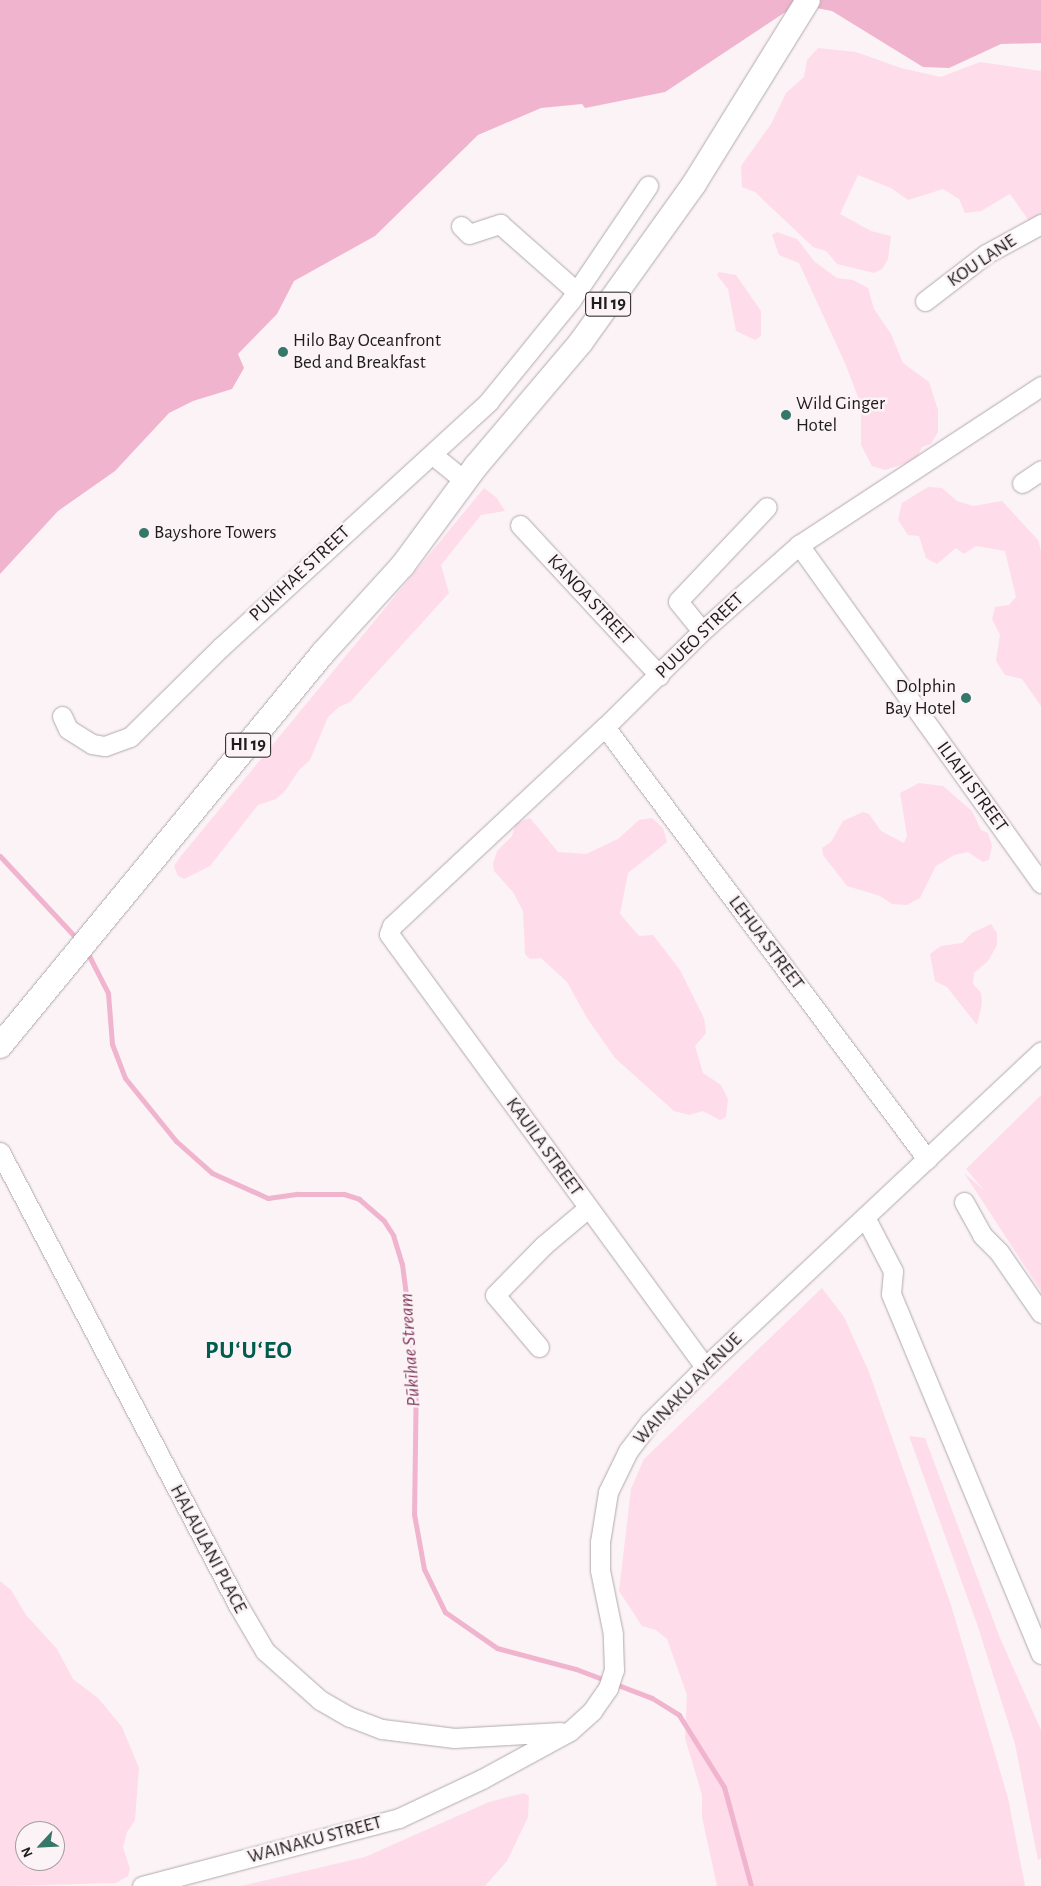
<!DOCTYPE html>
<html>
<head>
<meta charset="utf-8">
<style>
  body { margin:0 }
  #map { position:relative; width:1041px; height:1886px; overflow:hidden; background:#fbf3f6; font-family:"Alegreya Sans",sans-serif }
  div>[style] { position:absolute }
  .green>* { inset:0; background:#ffdcea }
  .water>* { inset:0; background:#f0b4ce }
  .stream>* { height:5px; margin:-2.5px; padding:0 2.5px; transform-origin:2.5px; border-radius:2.5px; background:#f0b4ce }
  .roads { filter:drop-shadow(0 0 1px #b1a9ac) drop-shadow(0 0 1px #b1a9ac) }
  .minor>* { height:19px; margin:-9.5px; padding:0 9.5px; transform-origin:9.5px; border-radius:9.5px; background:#fff }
  .major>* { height:24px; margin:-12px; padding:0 12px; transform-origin:12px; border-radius:12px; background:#fff }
  .dots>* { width:14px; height:14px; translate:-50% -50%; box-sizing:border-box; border:2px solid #fbf3f6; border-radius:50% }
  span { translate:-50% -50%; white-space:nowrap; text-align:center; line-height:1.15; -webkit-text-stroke:5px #fbf3f6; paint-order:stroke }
  .shield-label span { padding:1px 4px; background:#fbf3f6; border:1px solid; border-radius:4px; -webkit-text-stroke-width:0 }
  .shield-label { font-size:18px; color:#1f1c1d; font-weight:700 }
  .street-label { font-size:19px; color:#1f1c1d }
  .poi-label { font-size:19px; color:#1f1c1d }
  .left { translate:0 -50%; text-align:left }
  .right { translate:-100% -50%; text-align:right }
  .water-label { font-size:20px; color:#833c5e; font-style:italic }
  .district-label { font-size:24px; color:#005c4d; font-weight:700; letter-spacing:1px }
  .north { position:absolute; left:15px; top:1821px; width:50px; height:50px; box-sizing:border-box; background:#fbf3f6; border:1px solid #a39d9f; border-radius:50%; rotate:245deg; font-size:14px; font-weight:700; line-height:20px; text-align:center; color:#1f1c1d }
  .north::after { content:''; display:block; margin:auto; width:18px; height:22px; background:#357768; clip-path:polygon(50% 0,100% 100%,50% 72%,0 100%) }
</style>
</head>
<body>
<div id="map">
  <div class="green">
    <i style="clip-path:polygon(818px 48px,856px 52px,901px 68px,941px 77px,980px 62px,1041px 71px,1041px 215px,1029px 221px,1010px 194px,981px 211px,965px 213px,959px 199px,943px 189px,908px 200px,891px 188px,858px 175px,840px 214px,871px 231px,891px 236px,888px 259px,882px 269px,874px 273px,837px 264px,826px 251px,813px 247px,755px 192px,742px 187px,741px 166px,771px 124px,786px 93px,804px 77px,807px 60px)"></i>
    <i style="clip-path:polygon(777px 232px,797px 239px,815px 262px,837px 278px,853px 280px,868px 288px,874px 309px,891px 334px,903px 363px,929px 382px,938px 410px,938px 432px,931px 444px,922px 447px,916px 460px,885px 470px,872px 466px,861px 445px,861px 405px,845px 363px,799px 263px,779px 255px,772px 235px)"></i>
    <i style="clip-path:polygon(719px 272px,736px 275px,761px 311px,761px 336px,755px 340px,736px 331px,728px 289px,717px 275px)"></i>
    <i style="clip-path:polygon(928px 487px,942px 488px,957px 501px,973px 506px,1002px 501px,1038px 540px,1041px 551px,1041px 706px,1022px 679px,1005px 675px,996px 661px,1000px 635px,992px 619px,995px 607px,1009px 605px,1016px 597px,1005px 551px,976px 546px,964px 554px,956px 548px,937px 564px,926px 558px,919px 536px,908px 535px,898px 520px,902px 503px)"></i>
    <i style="clip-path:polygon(484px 488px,497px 498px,505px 511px,481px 515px,441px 565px,449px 593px,350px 702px,339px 707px,328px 717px,310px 760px,299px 770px,285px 791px,276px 799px,258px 805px,210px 866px,184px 879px,178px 876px,174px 866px,181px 856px)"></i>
    <i style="clip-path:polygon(919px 783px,943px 786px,972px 811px,981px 830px,988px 833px,992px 846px,989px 860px,983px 862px,968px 852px,954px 855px,936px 866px,920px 898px,907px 905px,892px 904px,880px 896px,847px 886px,823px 855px,822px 848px,831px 842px,843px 821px,863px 812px,869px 814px,881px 831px,904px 843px,907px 836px,900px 793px)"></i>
    <i style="clip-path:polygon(530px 818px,558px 852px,586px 854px,618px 839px,639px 820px,652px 818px,663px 828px,667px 842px,628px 873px,620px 914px,639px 936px,653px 935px,680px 970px,704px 1018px,706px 1033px,695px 1046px,703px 1073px,721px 1085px,728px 1099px,726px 1117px,720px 1120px,703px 1111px,689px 1115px,674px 1111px,615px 1058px,587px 1018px,567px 982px,541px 958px,530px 959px,525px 954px,523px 911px,513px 892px,494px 871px,493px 864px,497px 851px,512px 836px,516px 823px)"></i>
    <i style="clip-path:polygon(991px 924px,997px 933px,997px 945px,988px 961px,974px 973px,973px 984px,981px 993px,982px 1004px,977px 1025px,947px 987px,935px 981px,930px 954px,941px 946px,962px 943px,972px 933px)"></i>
    <i style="clip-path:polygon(1041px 1095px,1041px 1291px,964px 1173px,984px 1190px,966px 1169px)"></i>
    <i style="clip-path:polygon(822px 1288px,844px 1317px,869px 1372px,951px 1605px,1008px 1798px,1025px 1886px,717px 1886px,702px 1817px,702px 1795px,685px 1738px,687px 1695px,667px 1639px,656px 1630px,642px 1626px,619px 1591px,631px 1489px,644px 1459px)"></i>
    <i style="clip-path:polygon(909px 1436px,925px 1438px,1000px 1638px,1041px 1730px,1041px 1858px,1038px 1860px,1015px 1744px,977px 1624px)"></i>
    <i style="clip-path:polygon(evenodd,0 1581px,11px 1590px,26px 1615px,57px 1649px,73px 1679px,98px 1698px,122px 1727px,139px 1768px,135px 1820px,127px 1832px,123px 1847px,130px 1869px,128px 1876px,116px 1883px,0 1886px,0 1581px,25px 1831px,55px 1831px,55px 1861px,25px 1861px,25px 1831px)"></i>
    <i style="clip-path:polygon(524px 1793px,529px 1796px,528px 1817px,507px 1861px,485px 1886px,241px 1886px,365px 1857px,489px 1802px)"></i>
  </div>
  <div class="water">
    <i style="clip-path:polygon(0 0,1041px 0,1041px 43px,1001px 44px,949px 68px,923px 67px,832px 11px,806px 6px,784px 13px,665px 92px,585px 108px,582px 104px,541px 108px,478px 135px,375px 236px,294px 281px,277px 314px,238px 354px,244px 368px,232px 389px,193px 401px,169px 413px,115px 471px,58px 511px,0 574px)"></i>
  </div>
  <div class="stream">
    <i style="left:0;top:856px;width:115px;rotate:47.1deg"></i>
    <i style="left:86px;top:950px;width:48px;rotate:62.9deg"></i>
    <i style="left:108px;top:993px;width:51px;rotate:85.5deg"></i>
    <i style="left:112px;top:1044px;width:36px;rotate:69deg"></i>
    <i style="left:125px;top:1078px;width:81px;rotate:51deg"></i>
    <i style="left:176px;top:1141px;width:48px;rotate:41.6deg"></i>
    <i style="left:212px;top:1173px;width:61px;rotate:24.1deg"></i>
    <i style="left:268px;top:1198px;width:30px;rotate:-8deg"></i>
    <i style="left:298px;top:1194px;width:46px"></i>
    <i style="left:344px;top:1194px;width:16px;rotate:18deg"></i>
    <i style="left:359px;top:1199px;width:33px;rotate:41deg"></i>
    <i style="left:384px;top:1221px;width:17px;rotate:57deg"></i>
    <i style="left:393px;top:1235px;width:30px;rotate:73deg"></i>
    <i style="left:402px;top:1264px;width:110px;rotate:82.7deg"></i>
    <i style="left:416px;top:1373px;width:141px;rotate:90.8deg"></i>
    <i style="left:414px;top:1514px;width:56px;rotate:79.7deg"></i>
    <i style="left:424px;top:1569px;width:48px;rotate:64deg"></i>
    <i style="left:445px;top:1612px;width:63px;rotate:34.7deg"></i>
    <i style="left:497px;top:1648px;width:82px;rotate:14.9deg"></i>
    <i style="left:576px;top:1669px;width:81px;rotate:20.9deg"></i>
    <i style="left:652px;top:1698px;width:32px;rotate:32deg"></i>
    <i style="left:679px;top:1715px;width:85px;rotate:58deg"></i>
    <i style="left:724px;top:1787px;width:103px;rotate:74.7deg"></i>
  </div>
  <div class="roads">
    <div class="minor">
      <i style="left:461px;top:226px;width:11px;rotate:45deg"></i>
      <i style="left:469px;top:234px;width:33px;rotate:-18deg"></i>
      <i style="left:500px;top:224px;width:101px;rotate:41.4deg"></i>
      <i style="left:925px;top:301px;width:77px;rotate:-37.6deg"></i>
      <i style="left:986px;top:254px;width:63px;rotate:-28.6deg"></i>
      <i style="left:433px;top:455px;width:41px;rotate:39.1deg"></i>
      <i style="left:1022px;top:483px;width:23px;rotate:-34deg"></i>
      <i style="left:520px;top:525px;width:205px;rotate:47.2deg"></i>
      <i style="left:799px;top:545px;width:416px;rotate:54.4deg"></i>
      <i style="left:702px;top:631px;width:38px;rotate:-129deg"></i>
      <i style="left:678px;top:601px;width:129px;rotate:-46.6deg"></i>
      <i style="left:62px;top:716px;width:14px;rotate:65deg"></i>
      <i style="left:68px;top:729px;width:28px;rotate:32deg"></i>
      <i style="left:92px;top:744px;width:13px;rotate:9deg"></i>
      <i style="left:105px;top:746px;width:27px;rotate:-20deg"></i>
      <i style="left:130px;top:737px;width:128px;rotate:-44.7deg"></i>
      <i style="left:221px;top:647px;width:364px;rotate:-42.5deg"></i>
      <i style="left:489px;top:401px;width:130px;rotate:-50.9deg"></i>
      <i style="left:571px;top:300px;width:138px;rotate:-56deg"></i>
      <i style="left:605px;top:727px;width:539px;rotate:53.3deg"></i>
      <i style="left:0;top:1152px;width:512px;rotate:62.28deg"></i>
      <i style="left:238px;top:1605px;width:53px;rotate:59.6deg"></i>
      <i style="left:265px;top:1651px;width:74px;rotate:41.7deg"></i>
      <i style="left:320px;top:1700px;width:34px;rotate:30deg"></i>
      <i style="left:350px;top:1717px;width:34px;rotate:21deg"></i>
      <i style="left:382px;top:1729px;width:73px;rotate:7.1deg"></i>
      <i style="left:454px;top:1738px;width:107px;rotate:-3.2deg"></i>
      <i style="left:964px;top:1202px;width:38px;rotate:61deg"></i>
      <i style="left:982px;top:1235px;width:24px;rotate:45deg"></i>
      <i style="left:999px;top:1252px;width:74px;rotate:55.5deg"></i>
      <i style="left:865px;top:1217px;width:61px;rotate:62.6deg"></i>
      <i style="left:893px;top:1271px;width:23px;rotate:95deg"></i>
      <i style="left:891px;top:1294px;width:390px;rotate:67.4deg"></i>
      <i style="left:539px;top:1347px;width:68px;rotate:-130.2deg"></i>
      <i style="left:495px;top:1295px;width:70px;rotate:-45.6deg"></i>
      <i style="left:544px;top:1245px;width:57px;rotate:-40.1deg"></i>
      <i style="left:705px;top:1367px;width:536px;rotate:-126.12deg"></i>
      <i style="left:389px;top:934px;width:9px;rotate:-69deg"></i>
      <i style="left:392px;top:926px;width:291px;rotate:-43.1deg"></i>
      <i style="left:605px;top:727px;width:136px;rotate:-44.7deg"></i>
      <i style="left:702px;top:631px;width:130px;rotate:-41.6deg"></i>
      <i style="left:799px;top:545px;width:290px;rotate:-33.3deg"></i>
      <i style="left:142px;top:1886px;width:266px;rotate:-14.8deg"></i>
      <i style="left:399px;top:1818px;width:92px;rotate:-25.2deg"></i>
      <i style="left:482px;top:1779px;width:100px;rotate:-28.6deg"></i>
      <i style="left:570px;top:1731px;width:30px;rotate:-42deg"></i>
      <i style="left:592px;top:1711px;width:28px;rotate:-55deg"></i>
      <i style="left:608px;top:1688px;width:19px;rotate:-72deg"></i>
      <i style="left:614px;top:1670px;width:36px;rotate:-92deg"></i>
      <i style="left:613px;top:1634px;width:65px;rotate:-101.5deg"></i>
      <i style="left:600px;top:1570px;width:28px;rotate:-90deg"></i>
      <i style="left:600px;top:1542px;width:51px;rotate:-80.9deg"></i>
      <i style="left:608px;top:1492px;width:46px;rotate:-64deg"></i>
      <i style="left:628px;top:1451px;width:36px;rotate:-53deg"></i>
      <i style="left:650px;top:1422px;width:78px;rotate:-45deg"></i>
      <i style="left:705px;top:1367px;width:461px;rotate:-43.2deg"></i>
    </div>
    <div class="major">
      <i style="left:0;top:1046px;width:509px;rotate:-50.58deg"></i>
      <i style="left:323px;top:653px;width:119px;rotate:-47.7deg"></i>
      <i style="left:403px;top:565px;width:123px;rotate:-53.6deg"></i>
      <i style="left:476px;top:466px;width:162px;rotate:-49.7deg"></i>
      <i style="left:581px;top:342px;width:194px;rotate:-54.4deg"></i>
      <i style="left:694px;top:184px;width:216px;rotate:-58.2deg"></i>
    </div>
  </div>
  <div class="dots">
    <i style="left:283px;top:352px;background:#357768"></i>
    <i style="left:786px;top:415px;background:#357768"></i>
    <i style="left:144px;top:533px;background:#357768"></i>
    <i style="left:966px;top:698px;background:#357768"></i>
  </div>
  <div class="shield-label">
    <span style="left:608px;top:304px">HI 19</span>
    <span style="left:248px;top:745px">HI 19</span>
  </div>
  <div class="street-label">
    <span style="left:982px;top:261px;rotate:-34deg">KOU LANE</span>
    <span style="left:300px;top:574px;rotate:-43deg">PUKIHAE STREET</span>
    <span style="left:590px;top:600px;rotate:47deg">KANOA STREET</span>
    <span style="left:700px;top:636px;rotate:-44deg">PUUEO STREET</span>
    <span style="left:972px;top:787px;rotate:54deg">ILIAHI STREET</span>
    <span style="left:766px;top:943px;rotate:53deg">LEHUA STREET</span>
    <span style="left:544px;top:1147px;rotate:54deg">KAUILA STREET</span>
    <span style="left:688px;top:1389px;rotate:-46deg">WAINAKU AVENUE</span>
    <span style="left:208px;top:1549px;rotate:62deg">HALAULANI PLACE</span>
    <span style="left:315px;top:1840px;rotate:-15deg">WAINAKU STREET</span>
  </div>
  <div class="poi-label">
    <span class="left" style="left:293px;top:352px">Hilo Bay Oceanfront<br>Bed and Breakfast</span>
    <span class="left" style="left:796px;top:415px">Wild Ginger<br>Hotel</span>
    <span class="left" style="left:154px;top:533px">Bayshore Towers</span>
    <span class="right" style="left:956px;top:698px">Dolphin<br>Bay Hotel</span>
  </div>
  <div class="water-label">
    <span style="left:410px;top:1350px;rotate:-94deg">Pūkīhae Stream</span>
  </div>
  <div class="district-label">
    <span style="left:249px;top:1352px">PU‘U‘EO</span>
  </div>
  <div class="north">N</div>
</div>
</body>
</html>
